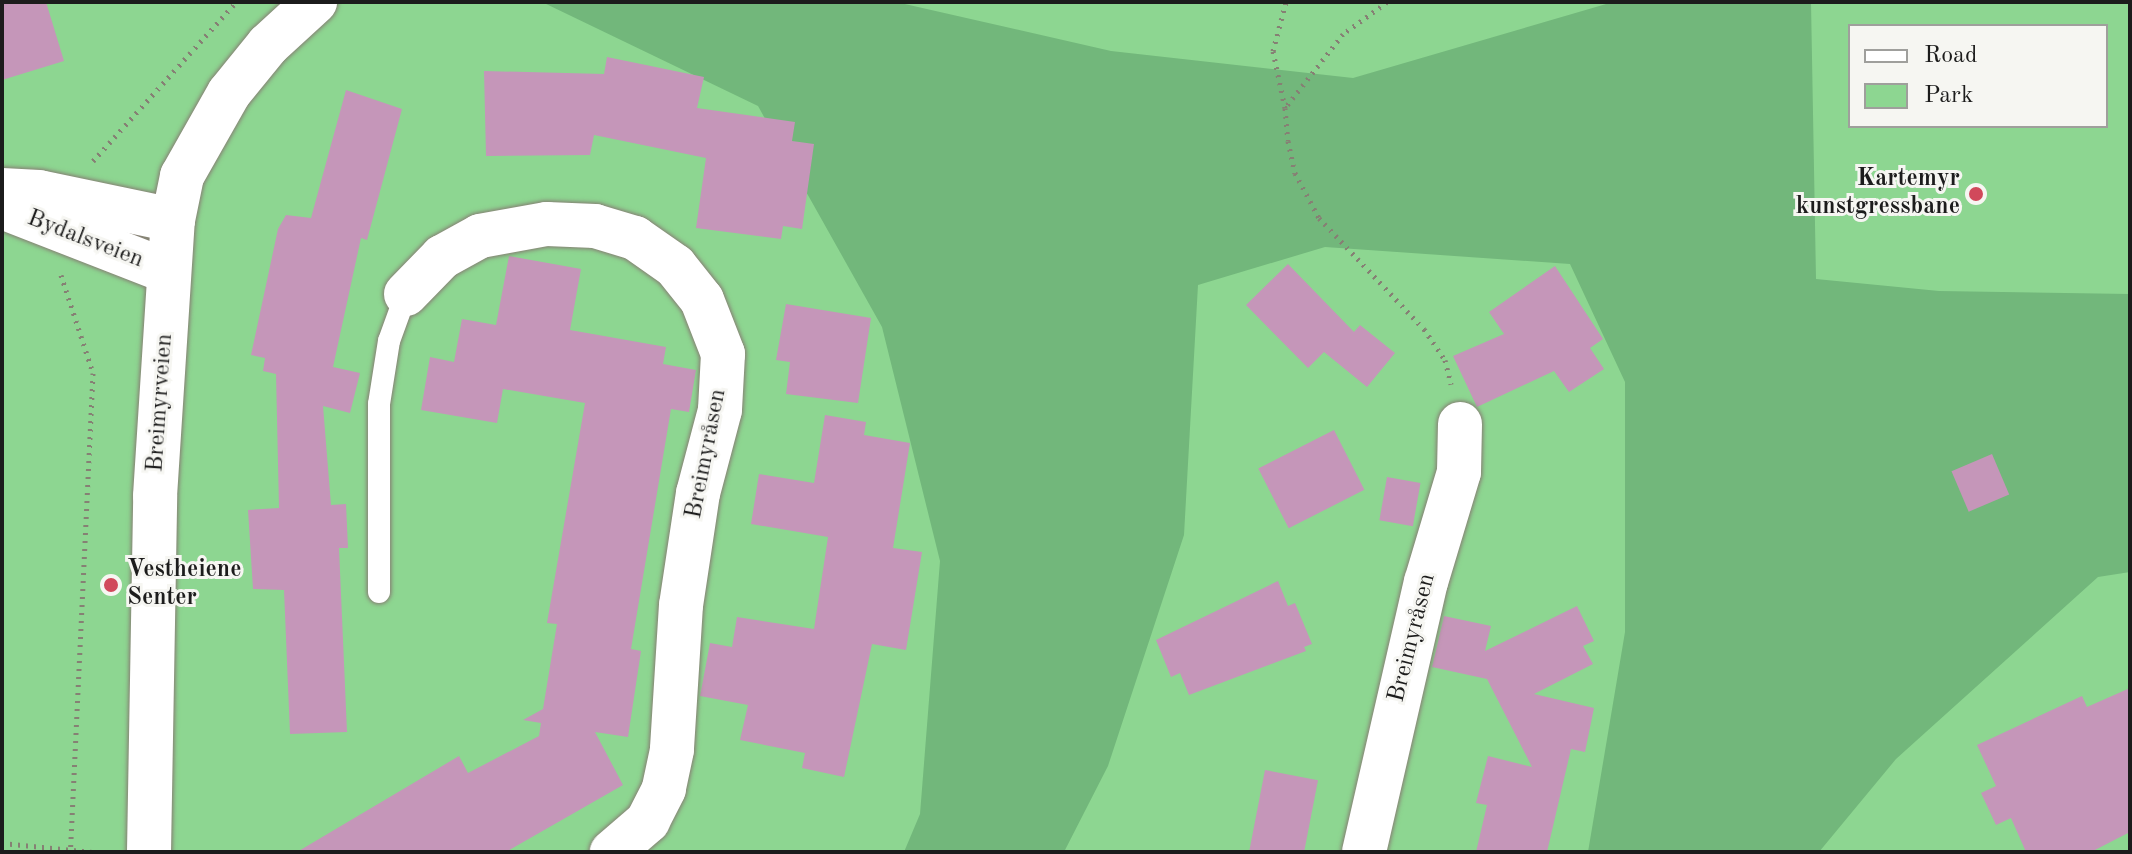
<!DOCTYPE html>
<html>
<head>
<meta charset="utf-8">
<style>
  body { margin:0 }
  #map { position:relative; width:2132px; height:854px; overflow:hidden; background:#f1e4cc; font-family:"Old Standard TT",serif }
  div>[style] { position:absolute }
  .green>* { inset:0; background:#8dd691 }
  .forest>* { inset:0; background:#72b77b }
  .building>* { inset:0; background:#c596b9; transform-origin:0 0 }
  .path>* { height:5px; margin-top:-2.5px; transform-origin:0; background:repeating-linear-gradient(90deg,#868074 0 2px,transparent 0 8px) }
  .roads { filter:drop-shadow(0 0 2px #868074) drop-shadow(0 0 2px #868074) }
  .service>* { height:22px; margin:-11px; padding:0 11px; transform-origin:11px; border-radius:11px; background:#fff }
  .minor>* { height:44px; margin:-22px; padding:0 22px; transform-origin:22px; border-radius:22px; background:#fff }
  .tertiary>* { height:44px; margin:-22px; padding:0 22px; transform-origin:22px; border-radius:22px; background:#fff }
  .dots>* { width:22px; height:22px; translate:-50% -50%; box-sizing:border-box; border:4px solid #f6f6f2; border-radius:50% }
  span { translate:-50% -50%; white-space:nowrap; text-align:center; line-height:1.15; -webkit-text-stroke:6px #f6f6f2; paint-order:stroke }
  .poi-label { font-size:24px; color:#1c1c1c; font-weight:700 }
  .right { translate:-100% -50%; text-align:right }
  .left { translate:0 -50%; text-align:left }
  .street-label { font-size:24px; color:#1c1c1c }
  .frame { position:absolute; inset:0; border:4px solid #1c1c1c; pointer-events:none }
  .legend { position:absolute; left:1848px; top:24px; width:260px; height:104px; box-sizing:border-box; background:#f6f6f2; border:2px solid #9f9f9c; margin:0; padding:10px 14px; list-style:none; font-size:24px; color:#1c1c1c }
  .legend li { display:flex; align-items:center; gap:16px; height:40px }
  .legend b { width:40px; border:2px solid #9f9f9c }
</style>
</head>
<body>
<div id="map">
  <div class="green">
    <i style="clip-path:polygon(evenodd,2px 2px,2130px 2px,2130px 852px,2px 852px,2px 2px,1850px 26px,2106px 26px,2106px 126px,1850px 126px,1850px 26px)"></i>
  </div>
  <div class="forest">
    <i style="clip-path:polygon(542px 2px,896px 2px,1111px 51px,1353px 78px,1613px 2px,1811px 2px,1816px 279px,1939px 291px,2130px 294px,2130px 572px,2098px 577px,1896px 759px,1819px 852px,1588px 852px,1625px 632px,1625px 382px,1570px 264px,1325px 247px,1198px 285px,1184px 535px,1108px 766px,1064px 852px,904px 852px,920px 814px,940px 561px,882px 327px,758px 106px)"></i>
  </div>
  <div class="building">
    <i style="clip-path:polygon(2px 2px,46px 2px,64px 61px,2px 80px)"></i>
    <i style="clip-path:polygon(607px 57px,704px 77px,697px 108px,795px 122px,792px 141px,814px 144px,802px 229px,783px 226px,781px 239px,696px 228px,706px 158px,594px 135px,590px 155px,486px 156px,484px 71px,604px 74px)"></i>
    <i style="clip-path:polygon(346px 90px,402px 109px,367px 240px,361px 238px,333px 367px,360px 373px,350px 413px,323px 406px,331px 505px,346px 504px,348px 548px,339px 548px,347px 732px,290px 734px,284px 590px,253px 589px,248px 510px,279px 508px,276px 374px,263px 371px,265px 358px,251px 355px,278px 229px,286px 215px,311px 218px)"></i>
    <i style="clip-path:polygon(509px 256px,581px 269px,570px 330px,666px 347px,663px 364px,696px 370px,689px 412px,671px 409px,631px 649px,641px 651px,628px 737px,595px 732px,623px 785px,506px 852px,297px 852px,459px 756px,468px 773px,539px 736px,541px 723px,523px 720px,543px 709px,557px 624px,547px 623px,585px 403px,503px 389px,497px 423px,421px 410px,430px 357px,454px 362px,462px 319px,496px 325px)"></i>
    <i style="clip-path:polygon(1288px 264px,1354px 332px,1360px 325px,1395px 353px,1367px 387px,1324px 352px,1308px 368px,1246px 305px)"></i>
    <i style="clip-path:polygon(1555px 266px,1603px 339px,1590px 348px,1604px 369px,1569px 392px,1554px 371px,1477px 407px,1453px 356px,1504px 334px,1489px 312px)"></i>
    <i style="clip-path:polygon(786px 304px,871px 318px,858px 403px,786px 394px,790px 362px,776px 360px)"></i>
    <i style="clip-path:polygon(825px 415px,866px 422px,864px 435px,910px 443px,893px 548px,922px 552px,906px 650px,872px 644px,844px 777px,802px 768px,805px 753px,740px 740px,748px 705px,700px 696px,710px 643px,732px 647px,737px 617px,814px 629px,828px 537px,751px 524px,759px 474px,814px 483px)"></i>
    <i style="left:1334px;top:430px;width:67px;height:85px;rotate:63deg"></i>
    <i style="left:1992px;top:454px;width:44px;height:44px;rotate:67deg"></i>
    <i style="left:1387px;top:477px;width:34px;height:44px;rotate:10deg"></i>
    <i style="clip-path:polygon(1278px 581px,1288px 606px,1295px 603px,1312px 644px,1304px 647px,1306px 651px,1189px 695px,1180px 673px,1171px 677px,1156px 640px)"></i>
    <i style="clip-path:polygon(1577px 606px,1594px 641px,1583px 646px,1593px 664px,1534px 694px,1594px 708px,1585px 752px,1571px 749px,1547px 852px,1476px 852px,1487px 805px,1476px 803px,1488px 756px,1532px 767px,1487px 679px,1432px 667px,1444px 616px,1491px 626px,1485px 651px)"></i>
    <i style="clip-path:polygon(2130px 688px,2130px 832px,2091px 852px,2026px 852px,2011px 818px,1996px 825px,1981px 793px,1996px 786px,1977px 745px,2082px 696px,2087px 707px)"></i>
    <i style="left:1265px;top:770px;width:54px;height:84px;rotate:11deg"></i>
  </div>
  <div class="path">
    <i style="left:1387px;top:2px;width:54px;rotate:144deg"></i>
    <i style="left:1343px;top:34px;width:94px;rotate:128.1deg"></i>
    <i style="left:1285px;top:108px;width:33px;rotate:85deg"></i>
    <i style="left:1288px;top:141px;width:33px;rotate:78deg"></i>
    <i style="left:1295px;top:173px;width:51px;rotate:61.9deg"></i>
    <i style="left:1319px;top:218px;width:153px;rotate:46.6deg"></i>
    <i style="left:1424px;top:329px;width:37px;rotate:56deg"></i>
    <i style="left:1445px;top:360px;width:25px;rotate:76deg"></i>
    <i style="left:1285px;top:108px;width:58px;rotate:-101.9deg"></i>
    <i style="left:1273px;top:51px;width:51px;rotate:-75.1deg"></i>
    <i style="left:93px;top:161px;width:214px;rotate:-48deg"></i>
    <i style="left:61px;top:275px;width:103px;rotate:71.9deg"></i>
    <i style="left:93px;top:373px;width:480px;rotate:92.7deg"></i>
    <i style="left:2px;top:843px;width:91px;rotate:5.6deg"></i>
  </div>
  <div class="roads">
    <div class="service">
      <i style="left:379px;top:592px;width:188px;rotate:-90deg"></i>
      <i style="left:379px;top:404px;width:64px;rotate:-81deg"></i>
      <i style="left:389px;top:341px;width:50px;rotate:-70.1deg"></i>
    </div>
    <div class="minor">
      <i style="left:2px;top:190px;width:37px;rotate:3deg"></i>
      <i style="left:39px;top:192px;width:137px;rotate:11.8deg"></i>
      <i style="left:2px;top:207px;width:179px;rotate:21.3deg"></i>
      <i style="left:406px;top:294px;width:52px;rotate:-45.8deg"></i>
      <i style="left:442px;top:257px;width:43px;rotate:-28.9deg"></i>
      <i style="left:480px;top:236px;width:68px;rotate:-10.2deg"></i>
      <i style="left:547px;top:224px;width:48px;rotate:2.4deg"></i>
      <i style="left:595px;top:226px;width:42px;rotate:16.7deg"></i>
      <i style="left:635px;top:238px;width:49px;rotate:35deg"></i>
      <i style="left:675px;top:266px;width:43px;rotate:51.5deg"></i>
      <i style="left:702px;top:300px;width:58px;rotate:68.7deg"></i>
      <i style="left:723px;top:354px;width:56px;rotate:93.1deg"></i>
      <i style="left:720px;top:410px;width:86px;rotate:104.8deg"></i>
      <i style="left:698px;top:493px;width:113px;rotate:98.6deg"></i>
      <i style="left:681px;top:605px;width:145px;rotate:93.6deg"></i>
      <i style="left:672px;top:750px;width:40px;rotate:102deg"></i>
      <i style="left:664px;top:789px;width:36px;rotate:117deg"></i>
      <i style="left:648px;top:821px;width:48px;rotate:139.3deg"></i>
      <i style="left:1364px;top:852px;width:277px;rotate:-77.1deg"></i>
      <i style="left:1426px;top:582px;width:115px;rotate:-73.3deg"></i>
      <i style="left:1459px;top:472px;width:48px;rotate:-88.8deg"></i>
    </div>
    <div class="tertiary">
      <i style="left:149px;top:852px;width:356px;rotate:-89deg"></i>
      <i style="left:155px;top:496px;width:277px;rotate:-86.3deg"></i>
      <i style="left:173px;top:220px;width:45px;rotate:-78.4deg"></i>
      <i style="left:182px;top:176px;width:95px;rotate:-60.5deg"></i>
      <i style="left:229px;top:93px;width:62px;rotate:-50.9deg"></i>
      <i style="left:268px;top:45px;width:64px;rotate:-42.5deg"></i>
    </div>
  </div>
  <div class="dots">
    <i style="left:1976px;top:194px;background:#d1495b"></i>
    <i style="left:111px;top:585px;background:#d1495b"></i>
  </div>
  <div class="poi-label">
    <span class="right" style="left:1960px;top:194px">Kartemyr<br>kunstgressbane</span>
    <span class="left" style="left:127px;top:585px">Vestheiene<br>Senter</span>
  </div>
  <div class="street-label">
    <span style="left:85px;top:240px;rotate:21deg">Bydalsveien</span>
    <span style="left:161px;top:403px;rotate:-86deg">Breimyrveien</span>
    <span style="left:707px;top:454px;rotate:-79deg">Breimyråsen</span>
    <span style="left:1413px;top:638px;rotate:-76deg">Breimyråsen</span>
  </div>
  <div class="frame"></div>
  <ul class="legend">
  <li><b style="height:10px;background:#fff"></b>Road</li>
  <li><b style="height:22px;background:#8dd691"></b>Park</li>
  </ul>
</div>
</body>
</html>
